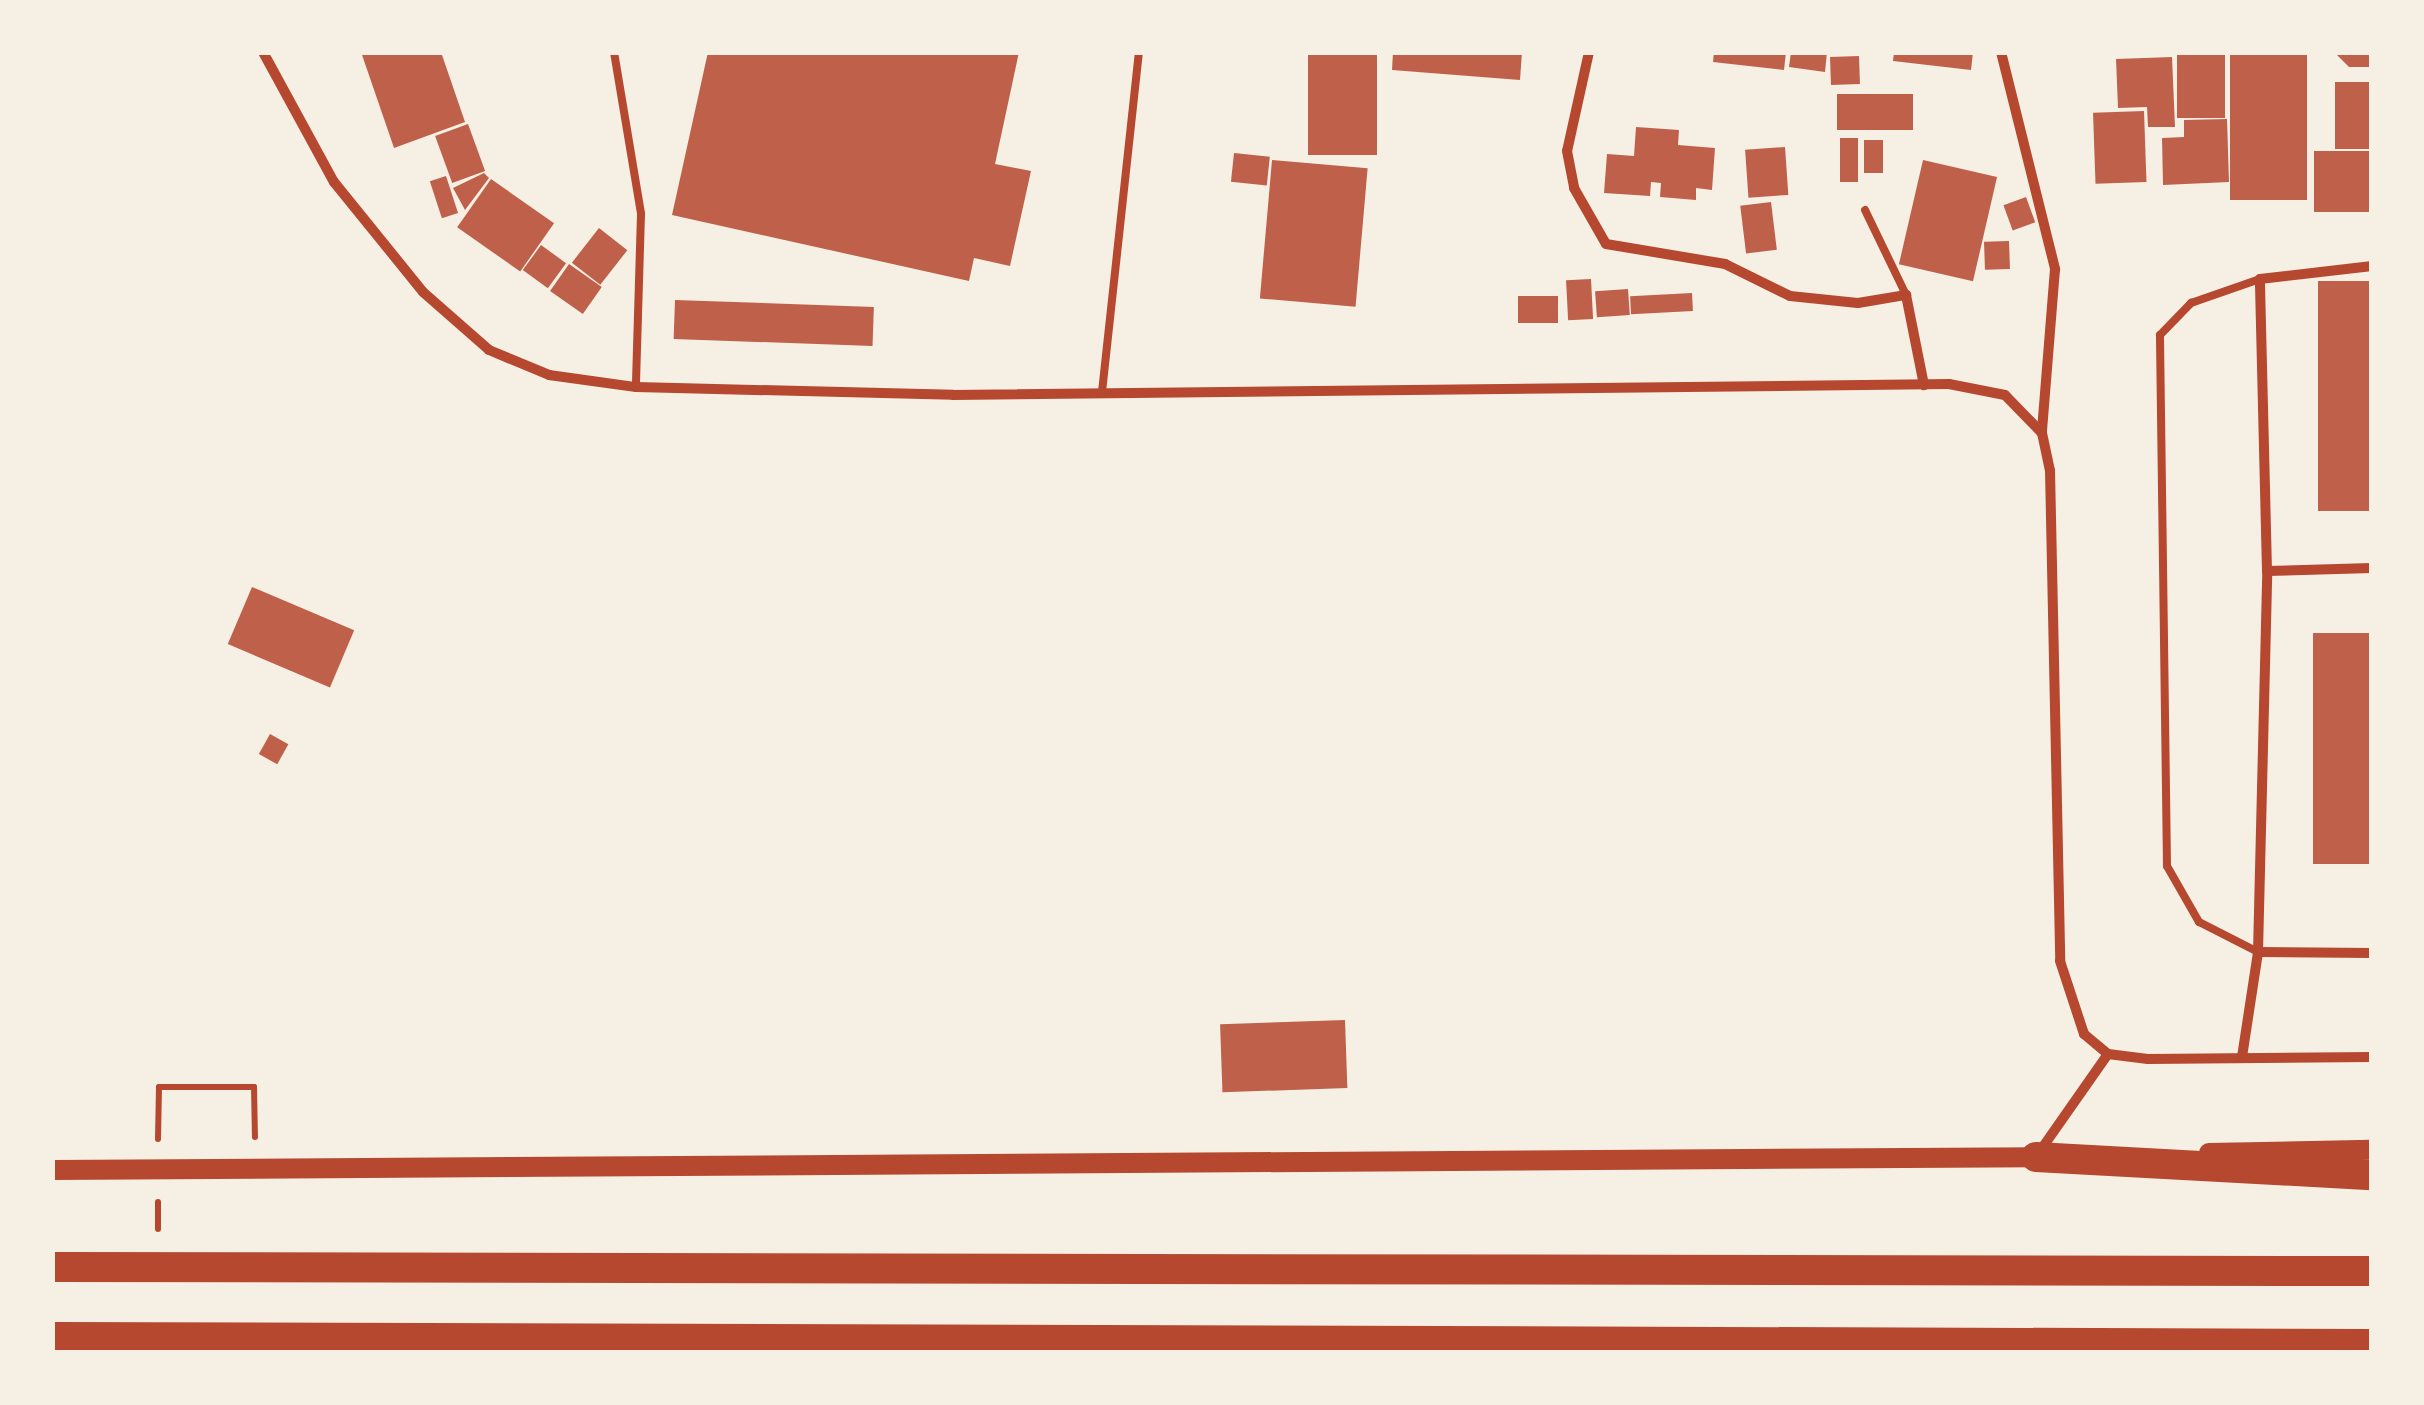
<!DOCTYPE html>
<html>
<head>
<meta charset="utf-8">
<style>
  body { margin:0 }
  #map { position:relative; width:2424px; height:1405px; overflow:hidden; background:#f6efe4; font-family:"IBM Plex Sans",sans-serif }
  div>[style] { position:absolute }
  .building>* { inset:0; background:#bf614a; transform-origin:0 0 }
  .path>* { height:6px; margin:-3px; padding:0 3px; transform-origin:3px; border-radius:3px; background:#b5482f }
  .service>* { height:8px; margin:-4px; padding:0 4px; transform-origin:4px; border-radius:4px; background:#b5482f }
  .minor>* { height:10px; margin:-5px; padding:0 5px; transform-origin:5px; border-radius:5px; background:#b5482f }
  .secondary>* { height:20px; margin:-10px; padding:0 10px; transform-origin:10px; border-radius:10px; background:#b5482f }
  .motorway>* { height:30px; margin:-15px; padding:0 15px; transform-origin:15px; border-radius:15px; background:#b5482f }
  span { translate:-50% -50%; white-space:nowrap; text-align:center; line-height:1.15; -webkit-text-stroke:8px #f6efe4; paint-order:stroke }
  .frame { position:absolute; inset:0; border:55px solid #f6efe4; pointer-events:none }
</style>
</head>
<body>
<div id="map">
  <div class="building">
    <i style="clip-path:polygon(361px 52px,441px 52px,465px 122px,394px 148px)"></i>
    <i style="clip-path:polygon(708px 52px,1019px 52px,995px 164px,1031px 171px,1010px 266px,974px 258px,969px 281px,672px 215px)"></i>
    <i style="left:1308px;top:52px;width:69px;height:103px"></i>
    <i style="clip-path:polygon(1393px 52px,1522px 52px,1520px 80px,1392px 70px)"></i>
    <i style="clip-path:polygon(1714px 52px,1786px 52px,1784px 70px,1713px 62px)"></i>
    <i style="clip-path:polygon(1791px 52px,1827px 52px,1825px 72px,1789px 67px)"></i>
    <i style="clip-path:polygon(1894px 52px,1973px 52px,1971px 70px,1893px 61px)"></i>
    <i style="left:2177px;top:52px;width:48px;height:66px"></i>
    <i style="left:2230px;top:52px;width:77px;height:148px"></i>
    <i style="clip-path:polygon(2334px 52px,2372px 52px,2372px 67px,2349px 67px)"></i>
    <i style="left:1859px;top:56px;width:28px;height:29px;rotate:88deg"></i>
    <i style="clip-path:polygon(2172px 57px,2175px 127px,2148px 127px,2147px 107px,2118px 108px,2116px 59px)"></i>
    <i style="left:2372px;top:82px;width:67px;height:37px;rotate:90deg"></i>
    <i style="left:1837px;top:94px;width:76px;height:36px"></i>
    <i style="left:2144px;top:111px;width:71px;height:51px;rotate:88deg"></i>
    <i style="clip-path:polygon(2227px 119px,2229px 182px,2163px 185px,2162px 138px,2184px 137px,2184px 120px)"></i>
    <i style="left:468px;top:124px;width:50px;height:35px;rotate:70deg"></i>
    <i style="clip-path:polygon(1636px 127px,1679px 130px,1678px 145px,1715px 148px,1712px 190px,1696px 188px,1696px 200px,1660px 197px,1661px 183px,1651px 182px,1650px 196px,1604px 193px,1607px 154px,1634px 156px)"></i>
    <i style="left:1840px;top:138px;width:18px;height:44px"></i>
    <i style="left:1864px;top:140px;width:19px;height:33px"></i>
    <i style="left:1785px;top:147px;width:48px;height:40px;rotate:86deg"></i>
    <i style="left:2372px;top:151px;width:61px;height:58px;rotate:90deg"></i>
    <i style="left:1234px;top:153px;width:36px;height:29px;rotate:6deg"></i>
    <i style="left:1272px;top:160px;width:96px;height:139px;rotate:5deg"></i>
    <i style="left:1923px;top:160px;width:76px;height:107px;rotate:13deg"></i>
    <i style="clip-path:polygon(484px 173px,489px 178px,465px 210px,453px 188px)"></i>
    <i style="left:446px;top:176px;width:39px;height:17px;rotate:72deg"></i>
    <i style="left:491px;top:179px;width:77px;height:59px;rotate:35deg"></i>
    <i style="left:2026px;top:197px;width:27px;height:24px;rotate:70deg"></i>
    <i style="left:1771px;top:202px;width:48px;height:31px;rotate:83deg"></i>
    <i style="left:599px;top:228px;width:36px;height:44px;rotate:38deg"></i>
    <i style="left:2009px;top:241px;width:28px;height:25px;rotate:88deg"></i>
    <i style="left:541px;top:245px;width:31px;height:31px;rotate:36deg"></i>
    <i style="left:569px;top:264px;width:40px;height:33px;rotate:35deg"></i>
    <i style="left:1591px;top:279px;width:40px;height:25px;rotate:87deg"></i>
    <i style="left:2318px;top:281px;width:54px;height:230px"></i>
    <i style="left:1628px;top:289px;width:26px;height:33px;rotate:86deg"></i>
    <i style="left:1692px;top:293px;width:18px;height:62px;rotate:87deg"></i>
    <i style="left:1518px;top:296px;width:40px;height:27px"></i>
    <i style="left:675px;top:300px;width:199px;height:39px;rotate:2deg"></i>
    <i style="left:252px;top:587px;width:111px;height:62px;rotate:23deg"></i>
    <i style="left:2372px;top:633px;width:231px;height:59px;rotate:90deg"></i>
    <i style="left:270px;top:734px;width:21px;height:23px;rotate:29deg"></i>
    <i style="left:1345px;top:1020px;width:68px;height:125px;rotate:88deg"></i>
  </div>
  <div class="path">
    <i style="left:158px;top:1139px;width:52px;rotate:-88.9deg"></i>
    <i style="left:159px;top:1087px;width:95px"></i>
    <i style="left:254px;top:1087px;width:50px;rotate:88.9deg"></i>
    <i style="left:158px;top:1229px;width:27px;rotate:-90deg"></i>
  </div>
  <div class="service">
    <i style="left:614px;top:52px;width:164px;rotate:80.5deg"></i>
    <i style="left:641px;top:214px;width:173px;rotate:91.7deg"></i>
    <i style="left:1865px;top:210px;width:94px;rotate:64.2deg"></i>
    <i style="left:1102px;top:392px;width:342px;rotate:-83.8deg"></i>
    <i style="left:2258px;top:952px;width:66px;rotate:-153deg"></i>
    <i style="left:2199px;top:922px;width:64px;rotate:-119.7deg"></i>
    <i style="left:2167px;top:866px;width:531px;rotate:-90.76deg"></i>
    <i style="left:2160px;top:335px;width:45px;rotate:-45.9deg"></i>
    <i style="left:2191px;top:303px;width:73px;rotate:-19.2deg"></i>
  </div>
  <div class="minor">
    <i style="left:263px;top:52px;width:148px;rotate:61.4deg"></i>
    <i style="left:334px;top:182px;width:141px;rotate:51deg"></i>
    <i style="left:423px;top:292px;width:88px;rotate:41.3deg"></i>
    <i style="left:489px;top:350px;width:65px;rotate:22.6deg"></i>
    <i style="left:549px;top:375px;width:88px;rotate:7.9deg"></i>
    <i style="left:636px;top:387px;width:317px;rotate:1.4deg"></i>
    <i style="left:953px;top:395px;width:996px;rotate:-0.63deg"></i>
    <i style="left:1949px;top:384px;width:57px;rotate:11.1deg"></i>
    <i style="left:2005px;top:395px;width:53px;rotate:45.8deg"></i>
    <i style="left:2042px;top:433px;width:38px;rotate:78deg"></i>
    <i style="left:2050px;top:470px;width:491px;rotate:88.8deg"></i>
    <i style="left:2060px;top:961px;width:77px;rotate:71.8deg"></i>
    <i style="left:2084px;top:1034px;width:31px;rotate:40deg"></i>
    <i style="left:2108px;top:1054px;width:40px;rotate:7.1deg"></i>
    <i style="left:2148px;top:1059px;width:224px;rotate:-0.5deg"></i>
    <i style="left:1589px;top:52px;width:101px;rotate:102.5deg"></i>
    <i style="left:1567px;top:151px;width:38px;rotate:79deg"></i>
    <i style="left:1574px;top:188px;width:64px;rotate:60.3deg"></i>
    <i style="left:1606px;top:244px;width:121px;rotate:9.5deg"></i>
    <i style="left:1725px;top:264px;width:72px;rotate:26.2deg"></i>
    <i style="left:1790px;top:296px;width:68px;rotate:5.9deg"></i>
    <i style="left:1858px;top:303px;width:49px;rotate:-9.5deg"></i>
    <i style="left:1906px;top:295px;width:92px;rotate:78.7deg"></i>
    <i style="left:2001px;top:52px;width:224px;rotate:76deg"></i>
    <i style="left:2055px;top:269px;width:164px;rotate:94.6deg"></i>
    <i style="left:2267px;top:571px;width:105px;rotate:-1.6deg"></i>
    <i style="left:2258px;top:952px;width:114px;rotate:0.5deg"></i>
    <i style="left:2242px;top:1057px;width:106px;rotate:-81.3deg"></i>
    <i style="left:2258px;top:952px;width:381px;rotate:-88.6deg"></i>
    <i style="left:2267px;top:571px;width:292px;rotate:-91.4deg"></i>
    <i style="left:2260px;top:279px;width:113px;rotate:-6.6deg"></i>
    <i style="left:2040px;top:1151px;width:118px;rotate:-55deg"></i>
  </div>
  <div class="secondary">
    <i style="left:2209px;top:1153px;width:163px;rotate:-1.1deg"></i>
    <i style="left:52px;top:1170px;width:1993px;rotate:-0.37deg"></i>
  </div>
  <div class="motorway">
    <i style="left:2036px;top:1157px;width:336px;rotate:3.1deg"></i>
    <i style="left:52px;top:1267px;width:2320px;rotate:0.1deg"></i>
    <i style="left:52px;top:1337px;width:2320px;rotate:0.17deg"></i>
  </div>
  <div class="frame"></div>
</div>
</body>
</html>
